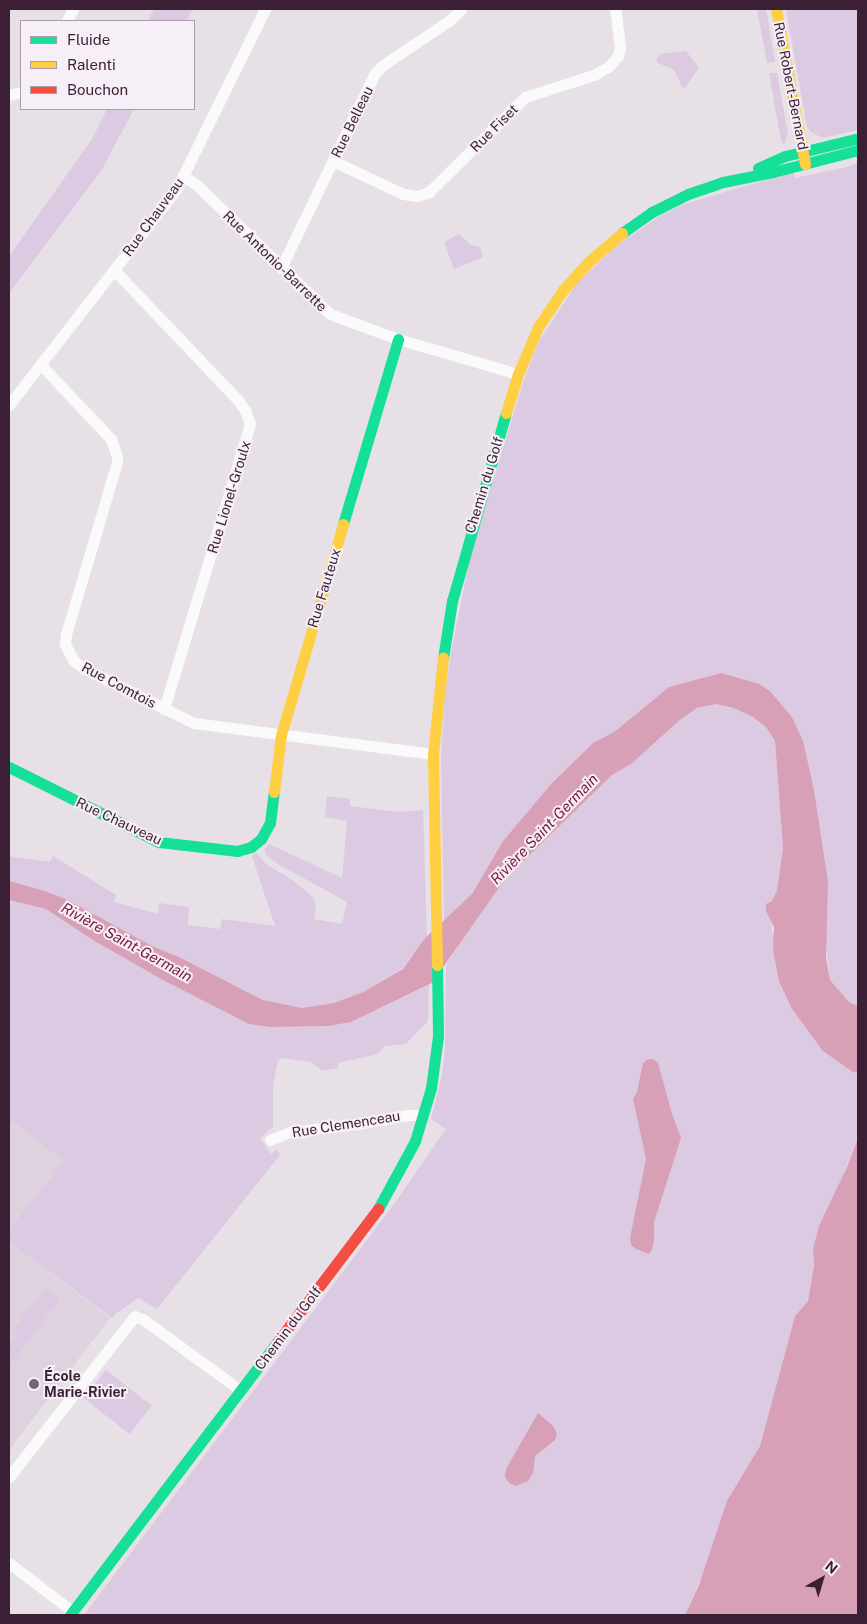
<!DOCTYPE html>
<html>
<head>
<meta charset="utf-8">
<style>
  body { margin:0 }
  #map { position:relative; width:867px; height:1624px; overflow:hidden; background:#e7e1e7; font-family:"Public Sans",sans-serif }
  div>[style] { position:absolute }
  .built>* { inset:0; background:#ddd2dd }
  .green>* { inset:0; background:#dcc9e2; transform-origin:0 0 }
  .water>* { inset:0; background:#d8a0b6 }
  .street>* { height:11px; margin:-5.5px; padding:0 5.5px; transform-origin:5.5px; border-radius:5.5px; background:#fbfafb }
  .fast>* { height:11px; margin:-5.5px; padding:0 5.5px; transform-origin:5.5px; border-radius:5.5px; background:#16e098 }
  .slow>* { height:11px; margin:-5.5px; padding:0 5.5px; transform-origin:5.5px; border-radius:5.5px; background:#ffcf43 }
  .jam>* { height:11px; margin:-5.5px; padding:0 5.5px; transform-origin:5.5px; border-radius:5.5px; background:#f24e42 }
  .dots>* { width:14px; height:14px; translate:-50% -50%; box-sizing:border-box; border:2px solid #f7eff7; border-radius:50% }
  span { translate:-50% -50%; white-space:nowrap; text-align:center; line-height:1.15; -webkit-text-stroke:4px #f7eff7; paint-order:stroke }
  .street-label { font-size:14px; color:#3b1f35 }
  .poi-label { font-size:14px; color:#3b1f35; font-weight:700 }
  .left { translate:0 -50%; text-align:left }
  .water-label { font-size:15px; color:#77193b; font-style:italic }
  .frame { position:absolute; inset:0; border:10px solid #3b1f35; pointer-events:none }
  .legend { position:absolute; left:20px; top:20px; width:175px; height:90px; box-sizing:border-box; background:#f7eff7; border:1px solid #ac9ca9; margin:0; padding:6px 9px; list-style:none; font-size:15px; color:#3b1f35 }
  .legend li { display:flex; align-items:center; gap:10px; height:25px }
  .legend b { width:25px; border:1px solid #ac9ca9 }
  .north { position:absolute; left:797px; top:1554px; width:50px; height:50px; -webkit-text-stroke:4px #f7eff7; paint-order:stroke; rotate:39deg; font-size:14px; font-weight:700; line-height:20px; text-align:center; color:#3b1f35 }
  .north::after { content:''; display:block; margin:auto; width:18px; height:22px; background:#3b1f35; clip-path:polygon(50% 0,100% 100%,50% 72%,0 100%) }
</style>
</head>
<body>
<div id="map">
  <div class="built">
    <i style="clip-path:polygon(9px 1117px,64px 1161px,9px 1229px)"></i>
    <i style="clip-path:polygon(9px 1242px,110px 1318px,9px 1450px)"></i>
  </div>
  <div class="green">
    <i style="clip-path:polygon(154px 9px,193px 9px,186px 21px,148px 21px)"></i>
    <i style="clip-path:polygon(757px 9px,766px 9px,775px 61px,772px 62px,767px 63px)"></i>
    <i style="clip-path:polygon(786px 9px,858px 9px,858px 130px,823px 138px,811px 132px,807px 127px)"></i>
    <i style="clip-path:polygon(686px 51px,699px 68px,685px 88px,682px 87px,674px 70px,656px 62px,659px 54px)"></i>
    <i style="clip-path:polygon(769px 73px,777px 73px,788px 134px,784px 145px,781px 141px)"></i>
    <i style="clip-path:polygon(107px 109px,134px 109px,101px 171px,9px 293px,9px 256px,92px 139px)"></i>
    <i style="clip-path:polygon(858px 162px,858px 1006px,849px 1002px,830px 980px,825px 935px,828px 881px,814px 790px,792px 717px,770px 691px,721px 673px,669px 687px,614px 732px,593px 743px,552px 783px,503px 841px,472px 894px,444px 922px,441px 758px,445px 693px,451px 653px,470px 558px,522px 386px,538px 343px,577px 283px,617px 245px,660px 216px,682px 205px,738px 188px,793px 173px,795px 178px,851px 166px)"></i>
    <i style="clip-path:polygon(459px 234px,471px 245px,480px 247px,483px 257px,454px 269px,444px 242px)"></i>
    <i style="clip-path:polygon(716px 704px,735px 708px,753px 717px,766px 727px,775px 741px,783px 848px,777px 890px,772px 901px,772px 932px,853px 1072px,858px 1073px,858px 1138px,813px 1249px,814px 1266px,808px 1301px,795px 1316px,760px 1446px,685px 1615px,84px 1615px,392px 1207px,446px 1129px,431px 1119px,442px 1076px,445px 1050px,446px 965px,470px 927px,505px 879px,612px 775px,631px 764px,680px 720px,697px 708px)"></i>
    <i style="clip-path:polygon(327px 796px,350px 799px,350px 806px,399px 812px,423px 810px,427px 936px,402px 969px,363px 992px,334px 1003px,302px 1008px,263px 1000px,179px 957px,152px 946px,68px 900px,45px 891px,9px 881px,9px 856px,49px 862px,53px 856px,116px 895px,114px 902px,158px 914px,159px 903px,189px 907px,188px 925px,220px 929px,222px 919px,275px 926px,252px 856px,257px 853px,266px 864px,294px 881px,313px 897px,316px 906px,314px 919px,342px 924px,347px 902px,276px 863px,267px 856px,264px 849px,269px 844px,342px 878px,347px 821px,325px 817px)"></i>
    <i style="clip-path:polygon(9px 900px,46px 909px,233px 1016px,271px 1027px,329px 1026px,351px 1022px,429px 985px,428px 1021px,406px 1044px,385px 1046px,378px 1054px,338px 1063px,338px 1068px,322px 1071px,311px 1062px,281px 1058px,278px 1061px,273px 1085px,273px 1127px,260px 1138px,271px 1154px,277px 1149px,280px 1155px,157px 1309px,138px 1298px,119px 1312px,117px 1312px,112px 1318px,9px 1242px,9px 1229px,64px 1161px,13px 1121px,9px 1125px)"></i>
    <i style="clip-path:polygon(45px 1288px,60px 1299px,9px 1366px,9px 1343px,11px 1344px,18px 1334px,13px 1330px)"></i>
    <i style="left:106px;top:1370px;width:58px;height:36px;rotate:38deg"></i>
  </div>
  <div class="water">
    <i style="clip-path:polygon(721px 673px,759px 684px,770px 691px,792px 717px,803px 741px,814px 790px,828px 881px,826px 957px,830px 980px,849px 1002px,858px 1006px,858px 1073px,853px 1072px,823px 1051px,792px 1009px,779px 981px,773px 950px,774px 927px,766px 911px,766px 904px,772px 901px,777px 890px,783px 848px,775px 741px,766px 727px,753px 717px,734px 708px,716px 704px,697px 708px,680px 720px,631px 764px,612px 775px,505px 879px,432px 983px,351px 1022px,329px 1026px,271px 1027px,249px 1024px,163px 980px,93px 940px,46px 909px,9px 900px,9px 881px,45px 891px,68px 900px,152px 946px,179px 957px,263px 1000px,302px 1008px,334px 1003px,363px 992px,403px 969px,425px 938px,472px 894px,503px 841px,552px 783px,593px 743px,614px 732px,669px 687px)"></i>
    <i style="clip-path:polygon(648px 1059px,653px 1059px,658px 1063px,672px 1114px,681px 1138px,654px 1222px,654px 1239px,652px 1250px,649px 1254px,636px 1249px,631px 1245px,630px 1238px,646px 1159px,633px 1099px,637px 1092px,643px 1063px)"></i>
    <i style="clip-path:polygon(858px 1138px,858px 1615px,685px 1615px,699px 1585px,727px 1501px,760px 1446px,795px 1316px,808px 1301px,814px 1266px,813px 1249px,819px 1226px,847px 1167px)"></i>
    <i style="clip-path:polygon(538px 1413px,553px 1426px,557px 1434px,555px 1440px,535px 1456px,533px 1473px,528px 1481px,516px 1486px,509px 1483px,505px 1477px,506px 1469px)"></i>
  </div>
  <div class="street">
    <i style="left:67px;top:21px;width:13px;rotate:-63deg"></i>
    <i style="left:9px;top:95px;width:12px;rotate:-14deg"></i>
    <i style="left:333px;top:161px;width:77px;rotate:25.2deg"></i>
    <i style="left:403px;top:194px;width:14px;rotate:8deg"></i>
    <i style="left:417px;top:196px;width:13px;rotate:-18deg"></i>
    <i style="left:429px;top:192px;width:135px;rotate:-44.7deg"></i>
    <i style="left:525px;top:97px;width:72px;rotate:-17.7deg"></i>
    <i style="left:594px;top:75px;width:16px;rotate:-30deg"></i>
    <i style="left:608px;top:67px;width:15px;rotate:-48deg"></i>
    <i style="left:618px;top:56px;width:9px;rotate:-77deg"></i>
    <i style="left:620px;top:47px;width:38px;rotate:-97deg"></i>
    <i style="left:184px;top:176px;width:19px;rotate:36deg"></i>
    <i style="left:199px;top:187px;width:182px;rotate:44.1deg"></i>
    <i style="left:330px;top:314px;width:72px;rotate:20.2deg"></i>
    <i style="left:398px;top:339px;width:125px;rotate:16.3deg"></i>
    <i style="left:281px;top:268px;width:216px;rotate:-64.3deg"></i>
    <i style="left:375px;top:73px;width:11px;rotate:-45deg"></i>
    <i style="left:383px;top:65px;width:81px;rotate:-33.9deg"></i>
    <i style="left:450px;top:20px;width:16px;rotate:-43deg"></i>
    <i style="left:115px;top:271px;width:178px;rotate:46.4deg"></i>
    <i style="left:238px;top:400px;width:14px;rotate:56deg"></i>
    <i style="left:246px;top:412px;width:13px;rotate:72deg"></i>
    <i style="left:250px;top:424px;width:298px;rotate:106.8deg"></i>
    <i style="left:41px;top:365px;width:102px;rotate:46.6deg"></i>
    <i style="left:111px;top:439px;width:18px;rotate:71deg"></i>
    <i style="left:117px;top:456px;width:6px;rotate:90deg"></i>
    <i style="left:117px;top:462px;width:179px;rotate:106.5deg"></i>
    <i style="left:66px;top:634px;width:10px;rotate:96deg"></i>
    <i style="left:65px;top:644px;width:18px;rotate:63deg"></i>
    <i style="left:73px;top:660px;width:13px;rotate:39deg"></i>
    <i style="left:83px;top:668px;width:124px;rotate:26.4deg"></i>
    <i style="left:194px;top:723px;width:241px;rotate:7.4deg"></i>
    <i style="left:9px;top:405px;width:272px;rotate:-52.2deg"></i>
    <i style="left:176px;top:190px;width:202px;rotate:-63.8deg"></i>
    <i style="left:270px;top:1140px;width:22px;rotate:-22deg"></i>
    <i style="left:290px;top:1132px;width:67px;rotate:-6.8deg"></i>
    <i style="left:357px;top:1124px;width:51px;rotate:-10.2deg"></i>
    <i style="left:407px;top:1115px;width:16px"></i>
    <i style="left:9px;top:1477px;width:204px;rotate:-52deg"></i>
    <i style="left:135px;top:1316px;width:10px;rotate:24deg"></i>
    <i style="left:144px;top:1320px;width:119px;rotate:36.1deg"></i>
    <i style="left:9px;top:1563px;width:81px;rotate:37.4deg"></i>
  </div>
  <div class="fast">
    <i style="left:758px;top:168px;width:30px;rotate:-24deg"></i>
    <i style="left:785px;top:156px;width:73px;rotate:-13.5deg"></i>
    <i style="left:622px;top:233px;width:37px;rotate:-35deg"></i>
    <i style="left:652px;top:212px;width:40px;rotate:-26.6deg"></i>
    <i style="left:688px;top:194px;width:37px;rotate:-19deg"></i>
    <i style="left:723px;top:182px;width:51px;rotate:-11.3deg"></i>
    <i style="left:773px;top:172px;width:88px;rotate:-14.5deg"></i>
    <i style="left:343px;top:524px;width:193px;rotate:-73.4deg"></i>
    <i style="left:443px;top:658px;width:58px;rotate:-81deg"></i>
    <i style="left:452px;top:601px;width:196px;rotate:-74deg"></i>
    <i style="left:9px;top:767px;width:168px;rotate:26.6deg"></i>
    <i style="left:159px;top:842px;width:79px;rotate:6.6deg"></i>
    <i style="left:237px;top:851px;width:15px;rotate:-16deg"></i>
    <i style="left:251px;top:847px;width:13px;rotate:-39deg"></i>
    <i style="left:261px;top:839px;width:18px;rotate:-61deg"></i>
    <i style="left:270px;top:823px;width:31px;rotate:-83deg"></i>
    <i style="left:378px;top:1209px;width:77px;rotate:-61.4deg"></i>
    <i style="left:415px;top:1141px;width:55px;rotate:-73.2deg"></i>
    <i style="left:431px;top:1088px;width:52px;rotate:-82.3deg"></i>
    <i style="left:438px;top:1036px;width:71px;rotate:-90.8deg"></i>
    <i style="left:70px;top:1615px;width:344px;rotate:-52.8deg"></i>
  </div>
  <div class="slow">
    <i style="left:776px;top:9px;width:158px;rotate:79.4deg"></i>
    <i style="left:506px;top:413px;width:41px;rotate:-72.9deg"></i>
    <i style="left:518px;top:374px;width:51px;rotate:-66.9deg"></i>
    <i style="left:538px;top:327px;width:45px;rotate:-56deg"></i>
    <i style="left:563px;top:290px;width:36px;rotate:-48deg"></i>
    <i style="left:587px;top:263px;width:46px;rotate:-40.6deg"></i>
    <i style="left:274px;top:792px;width:57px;rotate:-83deg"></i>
    <i style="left:281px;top:735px;width:220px;rotate:-73.6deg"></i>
    <i style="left:437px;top:965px;width:211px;rotate:-91.1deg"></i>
    <i style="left:433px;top:754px;width:97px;rotate:-84.1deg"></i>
  </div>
  <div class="jam">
    <i style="left:278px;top:1341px;width:166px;rotate:-52.9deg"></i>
  </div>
  <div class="dots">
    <i style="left:34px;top:1384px;background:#776373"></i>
  </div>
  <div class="street-label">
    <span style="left:791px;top:86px;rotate:79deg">Rue Robert-Bernard</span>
    <span style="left:352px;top:122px;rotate:-64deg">Rue Belleau</span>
    <span style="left:494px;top:128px;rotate:-45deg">Rue Fiset</span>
    <span style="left:153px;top:217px;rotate:-54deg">Rue Chauveau</span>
    <span style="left:275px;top:261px;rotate:44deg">Rue Antonio-Barrette</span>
    <span style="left:484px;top:485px;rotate:-73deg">Chemin du Golf</span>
    <span style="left:229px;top:497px;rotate:-73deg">Rue Lionel-Groulx</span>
    <span style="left:324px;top:588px;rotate:-73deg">Rue Fauteux</span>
    <span style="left:119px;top:685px;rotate:28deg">Rue Comtois</span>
    <span style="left:119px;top:821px;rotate:25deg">Rue Chauveau</span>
    <span style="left:346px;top:1124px;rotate:-9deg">Rue Clemenceau</span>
    <span style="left:288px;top:1328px;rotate:-53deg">Chemin du Golf</span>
  </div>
  <div class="poi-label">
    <span class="left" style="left:44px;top:1384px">École<br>Marie-Rivier</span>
  </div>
  <div class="water-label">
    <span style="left:544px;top:829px;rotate:-46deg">Rivière Saint-Germain</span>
    <span style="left:127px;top:942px;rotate:29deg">Rivière Saint-Germain</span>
  </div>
  <div class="frame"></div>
  <ul class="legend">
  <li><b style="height:6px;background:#16e098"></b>Fluide</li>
  <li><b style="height:6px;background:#ffcf43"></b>Ralenti</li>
  <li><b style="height:6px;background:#f24e42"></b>Bouchon</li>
  </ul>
  <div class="north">N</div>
</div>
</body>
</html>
